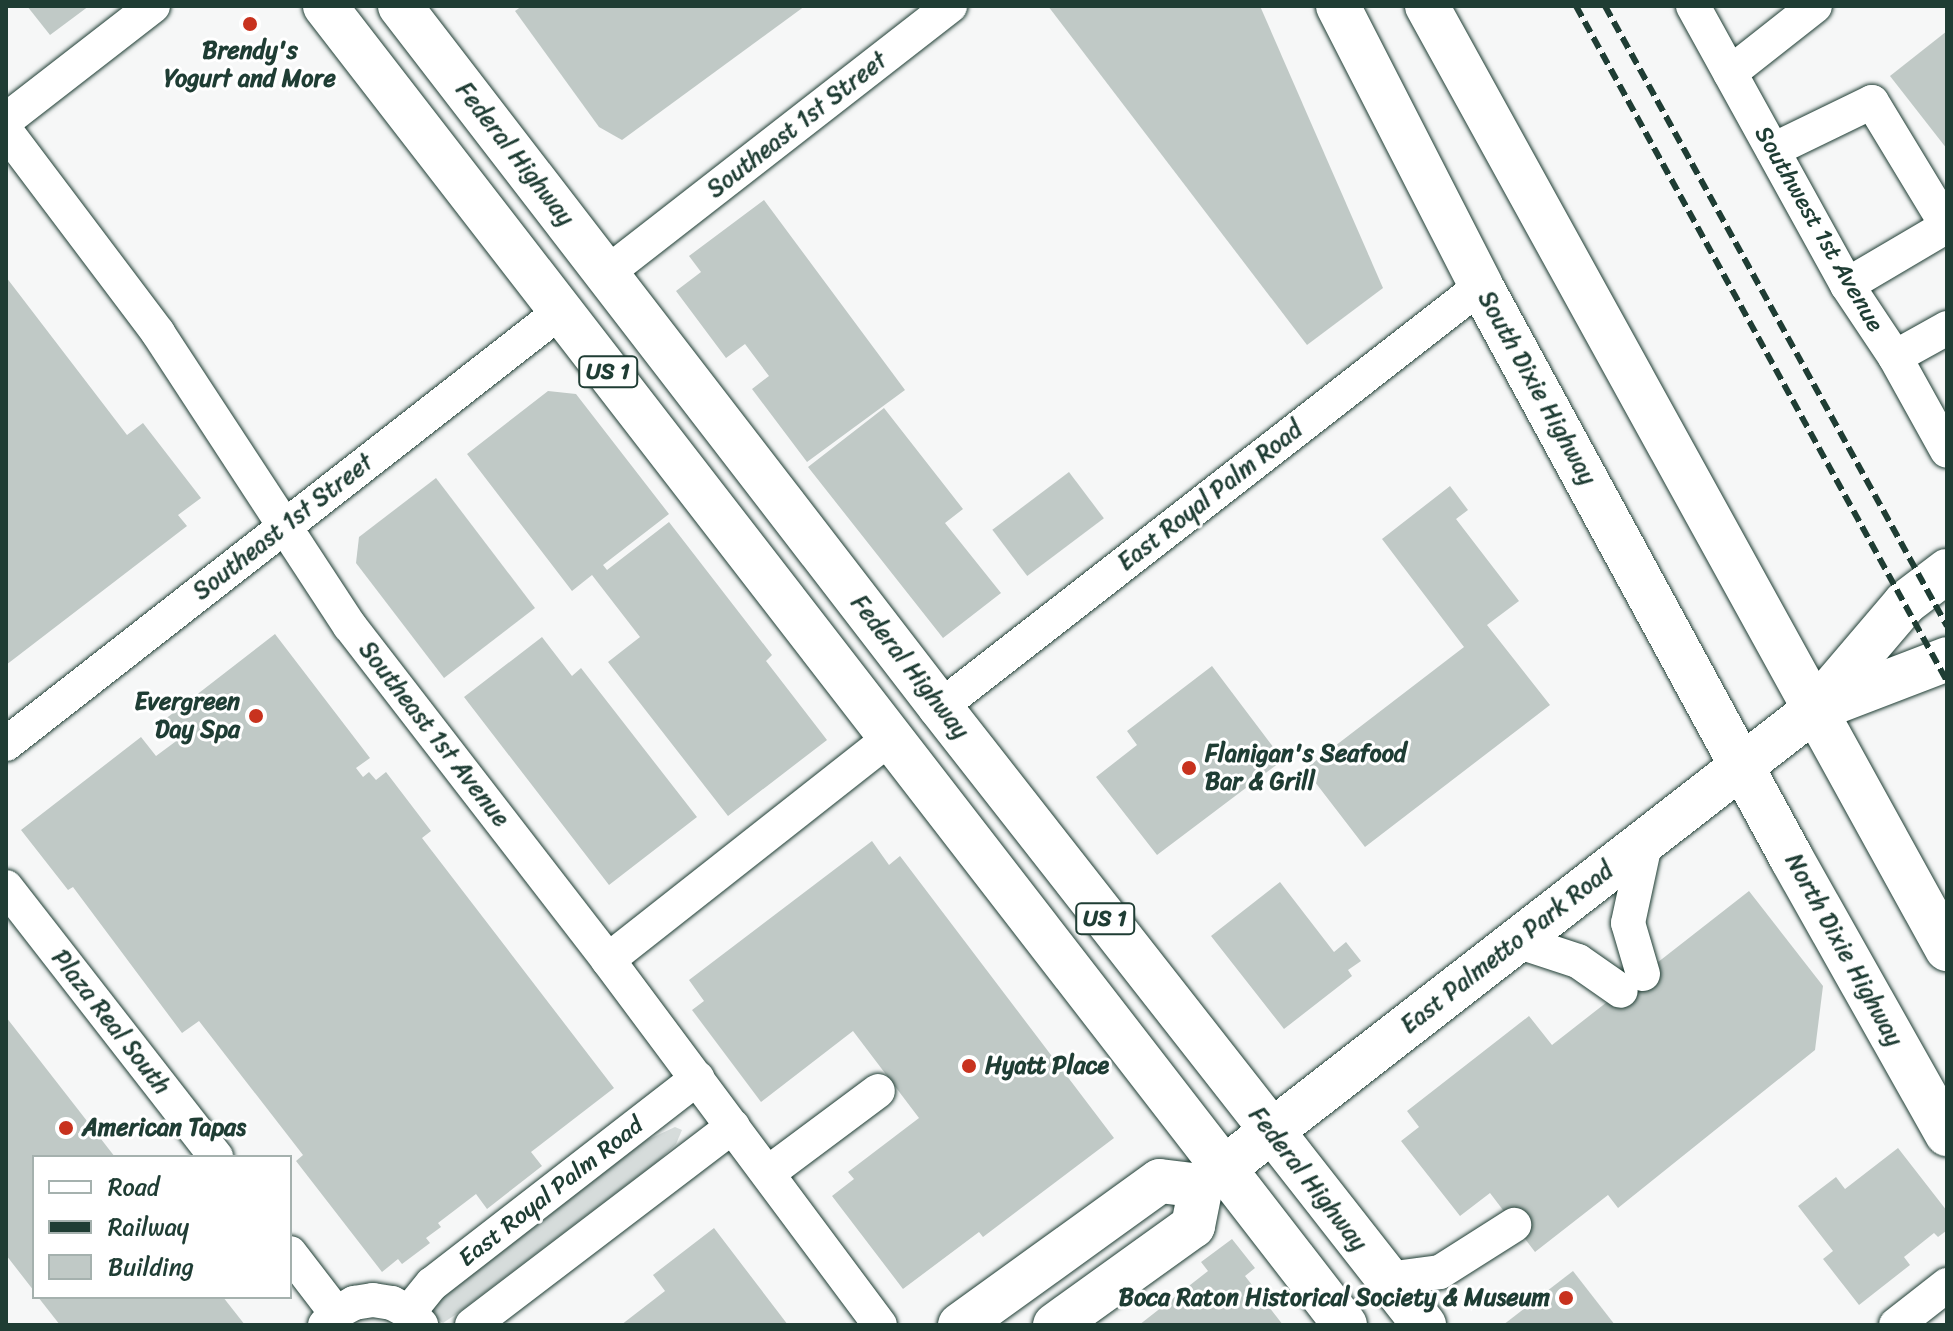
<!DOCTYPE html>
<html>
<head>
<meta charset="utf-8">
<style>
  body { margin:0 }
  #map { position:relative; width:1953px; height:1331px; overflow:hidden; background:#f6f7f7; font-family:Sriracha,sans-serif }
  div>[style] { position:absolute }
  .green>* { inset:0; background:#d6dcdb }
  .building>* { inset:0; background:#c0c9c6; transform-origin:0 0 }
  .roads { filter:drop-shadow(0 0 2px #1f3d34) drop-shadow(0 0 2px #1f3d34) }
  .minor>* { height:34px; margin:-17px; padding:0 17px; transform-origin:17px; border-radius:17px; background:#fff }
  .major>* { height:44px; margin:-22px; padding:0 22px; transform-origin:22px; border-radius:22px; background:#fff }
  .rail>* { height:6px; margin-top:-3px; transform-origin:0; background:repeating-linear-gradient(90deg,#1f3d34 0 12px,transparent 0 18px) }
  .dots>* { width:22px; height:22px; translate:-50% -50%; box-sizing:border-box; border:4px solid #fff; border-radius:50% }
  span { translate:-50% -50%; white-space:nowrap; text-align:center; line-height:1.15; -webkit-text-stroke:6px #fff; paint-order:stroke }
  .shield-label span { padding:2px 6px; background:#fff; border:2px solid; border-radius:6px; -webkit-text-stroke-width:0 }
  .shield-label { font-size:22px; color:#1f3d34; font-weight:700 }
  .poi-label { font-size:24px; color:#1f3d34; font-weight:700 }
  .right { translate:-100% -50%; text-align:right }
  .left { translate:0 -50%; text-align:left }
  .street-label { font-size:24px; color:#1f3d34 }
  .frame { position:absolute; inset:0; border:8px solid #1f3d34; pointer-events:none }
  .legend { position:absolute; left:32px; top:1155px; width:260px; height:144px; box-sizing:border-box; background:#fff; border:2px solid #a5b1ae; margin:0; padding:10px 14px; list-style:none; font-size:24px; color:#1f3d34 }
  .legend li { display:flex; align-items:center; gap:16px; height:40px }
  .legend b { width:40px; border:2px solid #a5b1ae }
</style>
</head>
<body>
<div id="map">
  <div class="green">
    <i style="clip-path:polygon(675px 1127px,682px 1130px,676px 1144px,659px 1160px,455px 1315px,443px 1323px,432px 1315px,436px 1303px,645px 1141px)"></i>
  </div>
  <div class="building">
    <i style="clip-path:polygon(27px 6px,89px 6px,50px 35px)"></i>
    <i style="clip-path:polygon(522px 6px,805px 6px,622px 140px,599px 127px,515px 11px)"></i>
    <i style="clip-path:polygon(1048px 6px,1260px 6px,1383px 288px,1307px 345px)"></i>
    <i style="clip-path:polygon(1947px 31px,1947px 149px,1890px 76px)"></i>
    <i style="clip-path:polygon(764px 200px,905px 390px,807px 462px,752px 389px,769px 376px,745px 344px,726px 358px,676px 291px,701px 272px,689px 256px)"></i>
    <i style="clip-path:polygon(6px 277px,127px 435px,143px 423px,201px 498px,178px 515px,187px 526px,6px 665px)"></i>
    <i style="clip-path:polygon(548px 391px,576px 394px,669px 514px,603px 565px,607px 570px,669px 522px,772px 655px,766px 661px,827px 740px,728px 816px,608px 662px,640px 637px,592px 575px,572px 591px,467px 454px)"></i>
    <i style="clip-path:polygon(884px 408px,963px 509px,945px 523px,1001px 593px,943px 638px,808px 467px)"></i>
    <i style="left:1069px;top:472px;width:58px;height:96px;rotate:53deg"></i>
    <i style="clip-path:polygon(436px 478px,535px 608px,444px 678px,356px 563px,359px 537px)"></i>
    <i style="clip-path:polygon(1450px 486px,1468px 510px,1456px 519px,1519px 601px,1487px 625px,1550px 705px,1365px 847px,1305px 769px,1464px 647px,1382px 539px)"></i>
    <i style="clip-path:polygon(275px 634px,370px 758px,356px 768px,363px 777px,369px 772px,376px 780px,386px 772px,431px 831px,422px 838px,614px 1088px,531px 1152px,542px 1166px,487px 1209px,476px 1194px,438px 1223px,441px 1227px,426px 1238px,430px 1243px,402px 1264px,398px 1259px,382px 1272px,296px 1161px,303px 1155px,199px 1021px,182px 1033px,73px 887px,68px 890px,21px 830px,141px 737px,156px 756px,179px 739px,164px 720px)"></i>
    <i style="clip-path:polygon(542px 637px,572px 676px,581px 668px,697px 817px,609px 885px,464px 697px)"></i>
    <i style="clip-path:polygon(1212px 666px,1283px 760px,1157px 855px,1096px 777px,1137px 745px,1127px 731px)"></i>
    <i style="clip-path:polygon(872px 841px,889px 865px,900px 856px,1114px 1138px,983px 1237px,979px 1232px,903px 1289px,832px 1196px,854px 1179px,848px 1172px,919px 1118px,853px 1031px,761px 1102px,692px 1010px,704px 1001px,689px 980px)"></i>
    <i style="clip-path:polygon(1280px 882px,1334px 952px,1346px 942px,1361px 961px,1348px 970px,1352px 976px,1284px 1029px,1211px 936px)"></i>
    <i style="clip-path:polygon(1749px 891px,1823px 986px,1815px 1050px,1618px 1208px,1608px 1195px,1535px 1252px,1490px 1193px,1460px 1216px,1401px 1141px,1419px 1127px,1407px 1111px,1529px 1016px,1552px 1045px)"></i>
    <i style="clip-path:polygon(6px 1017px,115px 1157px,34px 1157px,34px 1291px,6px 1255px)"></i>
    <i style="clip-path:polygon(1898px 1148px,1947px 1211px,1946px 1231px,1938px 1237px,1934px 1233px,1904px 1257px,1910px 1265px,1859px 1305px,1823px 1259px,1833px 1251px,1798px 1206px,1836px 1177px,1845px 1189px)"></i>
    <i style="clip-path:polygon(714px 1228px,788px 1325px,621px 1325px,665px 1291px,653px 1275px)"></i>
    <i style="clip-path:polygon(1232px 1239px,1255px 1268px,1245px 1276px,1283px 1325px,1139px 1325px,1208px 1271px,1201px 1262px)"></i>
    <i style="clip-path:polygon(1573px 1271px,1615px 1325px,1503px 1325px)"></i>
    <i style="clip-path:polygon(38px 1297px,223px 1297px,245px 1325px,60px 1325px)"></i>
  </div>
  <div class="roads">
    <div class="minor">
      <i style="left:1693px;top:6px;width:319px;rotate:61.1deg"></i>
      <i style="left:1847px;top:285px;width:87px;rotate:56.3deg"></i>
      <i style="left:1895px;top:357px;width:107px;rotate:61deg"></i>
      <i style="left:1730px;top:73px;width:108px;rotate:-38.2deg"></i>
      <i style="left:6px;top:120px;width:186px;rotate:-37.8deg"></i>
      <i style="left:6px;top:131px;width:253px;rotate:53deg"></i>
      <i style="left:158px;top:333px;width:350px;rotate:56.8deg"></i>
      <i style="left:350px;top:626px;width:422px;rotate:52.3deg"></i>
      <i style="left:608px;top:960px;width:455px;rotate:53.3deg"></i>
      <i style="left:1773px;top:150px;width:110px;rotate:-25.9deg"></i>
      <i style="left:1872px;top:102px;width:145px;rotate:58.8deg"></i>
      <i style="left:607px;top:273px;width:435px;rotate:-37.9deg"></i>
      <i style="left:1847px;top:285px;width:116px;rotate:-30.5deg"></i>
      <i style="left:1895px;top:357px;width:60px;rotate:-29.1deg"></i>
      <i style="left:940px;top:707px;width:686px;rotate:-37.89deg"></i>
      <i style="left:6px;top:744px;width:704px;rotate:-37.96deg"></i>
      <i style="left:6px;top:887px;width:342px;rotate:52.1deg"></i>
      <i style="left:1517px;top:941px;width:64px;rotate:18.2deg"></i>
      <i style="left:1578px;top:961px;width:52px;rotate:34.9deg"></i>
      <i style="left:608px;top:960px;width:359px;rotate:-38.2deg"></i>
      <i style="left:1643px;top:974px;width:53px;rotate:-106.4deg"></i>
      <i style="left:1628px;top:923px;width:85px;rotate:-77.8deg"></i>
      <i style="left:768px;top:1173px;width:137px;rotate:-36.7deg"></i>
      <i style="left:290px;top:1253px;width:76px;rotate:52.5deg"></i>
      <i style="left:1387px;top:1279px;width:53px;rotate:-7.5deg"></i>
      <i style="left:1440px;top:1272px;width:88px;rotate:-32.4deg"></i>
      <i style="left:409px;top:1312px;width:36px;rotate:-51deg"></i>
      <i style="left:432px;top:1284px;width:336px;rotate:-37.8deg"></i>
      <i style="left:325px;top:1325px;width:16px;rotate:-47deg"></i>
      <i style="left:336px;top:1313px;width:21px;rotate:-29deg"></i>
      <i style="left:354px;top:1303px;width:19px;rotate:-9deg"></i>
      <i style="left:373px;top:1300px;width:19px;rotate:9deg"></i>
      <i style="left:392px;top:1303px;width:19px;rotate:28deg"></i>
      <i style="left:409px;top:1312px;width:18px;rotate:47deg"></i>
      <i style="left:472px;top:1325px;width:328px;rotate:-37.3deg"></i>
      <i style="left:1896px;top:1325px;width:65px;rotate:-38.1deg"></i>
    </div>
    <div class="major">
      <i style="left:325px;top:6px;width:1667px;rotate:52.28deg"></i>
      <i style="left:400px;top:6px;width:885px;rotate:52.39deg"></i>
      <i style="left:940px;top:707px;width:785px;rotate:51.93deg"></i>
      <i style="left:1338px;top:6px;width:314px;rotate:62.9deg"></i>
      <i style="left:1481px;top:286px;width:652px;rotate:61.51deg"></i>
      <i style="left:1792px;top:859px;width:316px;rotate:60.6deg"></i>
      <i style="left:1427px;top:6px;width:1077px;rotate:61.13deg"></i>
      <i style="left:1817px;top:709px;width:139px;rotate:-21deg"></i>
      <i style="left:960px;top:1325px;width:246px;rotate:-35.8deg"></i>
      <i style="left:1160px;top:1181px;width:41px;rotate:7deg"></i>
      <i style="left:1055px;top:1325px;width:170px;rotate:-35.7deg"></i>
      <i style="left:1193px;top:1226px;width:41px;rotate:-78.7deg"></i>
      <i style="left:1201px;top:1186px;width:776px;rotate:-37.83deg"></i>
      <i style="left:1814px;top:710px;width:140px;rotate:-49.6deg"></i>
      <i style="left:1905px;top:603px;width:53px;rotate:-37.3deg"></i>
    </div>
  </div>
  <div class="rail">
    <i style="left:1576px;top:6px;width:770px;rotate:61.21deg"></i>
    <i style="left:1605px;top:6px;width:708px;rotate:61.12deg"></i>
  </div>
  <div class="dots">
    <i style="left:250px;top:24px;background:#c8321e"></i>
    <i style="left:256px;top:716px;background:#c8321e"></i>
    <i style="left:1189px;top:768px;background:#c8321e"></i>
    <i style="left:969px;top:1066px;background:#c8321e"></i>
    <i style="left:66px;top:1128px;background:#c8321e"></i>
    <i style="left:1566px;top:1298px;background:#c8321e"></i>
  </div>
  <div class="shield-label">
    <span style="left:608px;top:372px">US 1</span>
    <span style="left:1105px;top:919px">US 1</span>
  </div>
  <div class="poi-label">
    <span style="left:250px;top:65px">Brendy's<br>Yogurt and More</span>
    <span class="right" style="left:240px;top:716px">Evergreen<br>Day Spa</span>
    <span class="left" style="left:1205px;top:768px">Flanigan's Seafood<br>Bar &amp; Grill</span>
    <span class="left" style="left:985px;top:1066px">Hyatt Place</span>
    <span class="left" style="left:82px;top:1128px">American Tapas</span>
    <span class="right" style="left:1550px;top:1298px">Boca Raton Historical Society &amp; Museum</span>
  </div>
  <div class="street-label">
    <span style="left:797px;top:125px;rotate:-38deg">Southeast 1st Street</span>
    <span style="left:515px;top:154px;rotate:52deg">Federal Highway</span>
    <span style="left:1819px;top:229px;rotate:60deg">Southwest 1st Avenue</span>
    <span style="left:1537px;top:388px;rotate:61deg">South Dixie Highway</span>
    <span style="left:1210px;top:496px;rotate:-38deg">East Royal Palm Road</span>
    <span style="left:283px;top:527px;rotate:-38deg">Southeast 1st Street</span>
    <span style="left:910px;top:667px;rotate:52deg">Federal Highway</span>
    <span style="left:434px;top:734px;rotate:52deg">Southeast 1st Avenue</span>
    <span style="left:1507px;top:948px;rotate:-38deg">East Palmetto Park Road</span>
    <span style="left:1844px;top:950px;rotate:61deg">North Dixie Highway</span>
    <span style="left:111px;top:1022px;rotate:52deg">Plaza Real South</span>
    <span style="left:1308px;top:1179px;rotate:52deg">Federal Highway</span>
    <span style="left:551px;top:1192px;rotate:-38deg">East Royal Palm Road</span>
  </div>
  <div class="frame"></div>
  <ul class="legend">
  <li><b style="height:10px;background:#fff"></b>Road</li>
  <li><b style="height:10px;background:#1f3d34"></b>Railway</li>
  <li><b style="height:22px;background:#c0c9c6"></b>Building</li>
  </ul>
</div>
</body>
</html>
